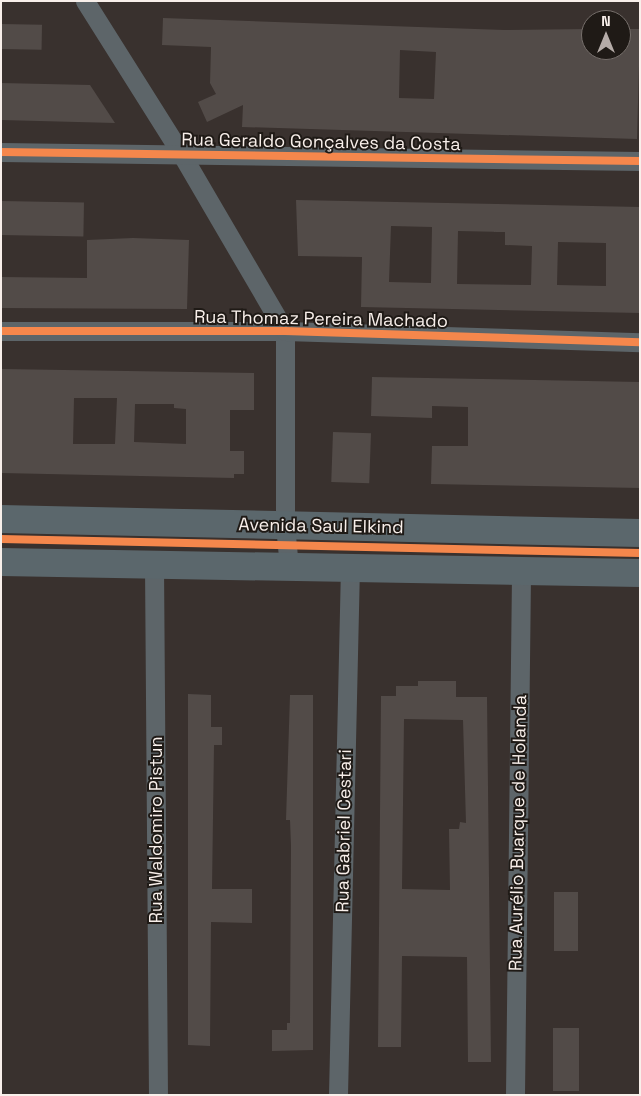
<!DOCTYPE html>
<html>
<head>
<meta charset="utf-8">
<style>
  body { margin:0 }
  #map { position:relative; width:641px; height:1096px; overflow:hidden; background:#39312e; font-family:"Space Grotesk",sans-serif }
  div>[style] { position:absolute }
  .building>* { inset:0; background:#524b48; transform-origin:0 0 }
  .street>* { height:19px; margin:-9.5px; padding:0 9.5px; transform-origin:9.5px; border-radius:9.5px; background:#5d6569 }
  .secondary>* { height:28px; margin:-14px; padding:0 14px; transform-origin:14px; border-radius:14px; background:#5b676c }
  .cycleway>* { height:8px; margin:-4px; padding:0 4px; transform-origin:4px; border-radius:4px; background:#f5874c }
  span { translate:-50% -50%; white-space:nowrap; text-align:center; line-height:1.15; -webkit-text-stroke:4px #1f1a16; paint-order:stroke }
  .street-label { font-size:18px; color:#f8efea }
  .frame { position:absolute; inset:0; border:2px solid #f8efea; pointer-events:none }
  .north { position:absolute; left:581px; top:10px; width:50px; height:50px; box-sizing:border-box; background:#1f1a16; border:1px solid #766f6b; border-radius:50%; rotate:0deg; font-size:14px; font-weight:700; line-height:20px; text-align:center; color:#f8efea }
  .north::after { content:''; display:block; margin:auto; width:18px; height:22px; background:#b5aca8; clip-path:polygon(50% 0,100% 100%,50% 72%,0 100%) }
</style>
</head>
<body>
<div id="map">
  <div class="building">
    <i style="clip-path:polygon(evenodd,163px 18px,504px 30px,591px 29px,591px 50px,621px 50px,621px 29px,640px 29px,637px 139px,242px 127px,243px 105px,207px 122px,198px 102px,216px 94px,210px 83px,211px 47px,162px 45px,163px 18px,400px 50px,436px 52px,434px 99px,399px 98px,400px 50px)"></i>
    <i style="left:1px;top:24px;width:41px;height:25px;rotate:1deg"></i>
    <i style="clip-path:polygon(1px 83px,90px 85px,115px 123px,1px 120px)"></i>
    <i style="clip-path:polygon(evenodd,296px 200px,640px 207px,640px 313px,361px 307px,362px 257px,298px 256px,296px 200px,391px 226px,432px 227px,431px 283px,389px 282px,391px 226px,296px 200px,458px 231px,505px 232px,505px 245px,532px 246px,531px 285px,457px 284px,458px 231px,296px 200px,558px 242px,606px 243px,606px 286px,557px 285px,558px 242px)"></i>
    <i style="left:1px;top:201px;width:83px;height:34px;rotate:1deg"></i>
    <i style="clip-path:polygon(133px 238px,189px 240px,187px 309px,1px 308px,1px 277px,87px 278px,87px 240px)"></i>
    <i style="clip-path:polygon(evenodd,1px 369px,254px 373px,254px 410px,230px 410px,230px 451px,244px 451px,244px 474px,234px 474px,234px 478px,1px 473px,1px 369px,74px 398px,117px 398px,115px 444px,73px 444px,74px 398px,1px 369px,135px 404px,174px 404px,174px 408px,186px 409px,186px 444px,134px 442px,135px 404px)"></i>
    <i style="clip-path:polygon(372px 377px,640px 382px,640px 488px,431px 484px,432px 446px,468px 446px,468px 407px,432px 406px,432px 418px,371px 416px)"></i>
    <i style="left:333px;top:432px;width:38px;height:50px;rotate:2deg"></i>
    <i style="clip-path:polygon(evenodd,418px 681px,456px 681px,456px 697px,487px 697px,491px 1062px,468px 1062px,467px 957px,402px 956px,401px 1047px,378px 1047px,381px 696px,396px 696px,396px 686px,418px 686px,418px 681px,404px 719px,463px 720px,466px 823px,460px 822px,459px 829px,449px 829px,450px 890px,402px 889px,404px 719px)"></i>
    <i style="clip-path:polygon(188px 694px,211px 695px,211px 727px,222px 727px,222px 745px,214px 745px,212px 889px,252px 889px,252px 923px,211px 922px,210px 1046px,188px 1045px)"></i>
    <i style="clip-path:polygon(290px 695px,313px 695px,313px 1050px,272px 1051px,272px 1030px,287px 1030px,287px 1023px,290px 1023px,291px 846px,290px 820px,286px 820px)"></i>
    <i style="left:554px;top:892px;width:24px;height:59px"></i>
    <i style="left:553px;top:1028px;width:26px;height:63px"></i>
  </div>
  <div class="street">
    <i style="left:85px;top:1px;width:182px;rotate:57.8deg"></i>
    <i style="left:182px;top:155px;width:204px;rotate:59.7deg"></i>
    <i style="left:285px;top:331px;width:194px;rotate:90deg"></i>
    <i style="left:285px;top:525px;width:42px;rotate:84.6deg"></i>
    <i style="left:1px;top:152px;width:639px;rotate:0.81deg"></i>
    <i style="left:1px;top:331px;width:284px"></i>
    <i style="left:285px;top:331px;width:355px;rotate:1.8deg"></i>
    <i style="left:154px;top:565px;width:530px;rotate:89.57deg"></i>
    <i style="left:338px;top:1095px;width:527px;rotate:-88.7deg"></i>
    <i style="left:515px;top:1095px;width:524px;rotate:-89.34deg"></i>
  </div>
  <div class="secondary">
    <i style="left:1px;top:519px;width:639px;rotate:1.26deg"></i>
    <i style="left:1px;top:562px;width:639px;rotate:0.99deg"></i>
  </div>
  <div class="cycleway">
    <i style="left:1px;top:152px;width:639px;rotate:0.81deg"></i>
    <i style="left:1px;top:331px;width:284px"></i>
    <i style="left:285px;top:331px;width:355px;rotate:1.8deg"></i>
    <i style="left:1px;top:539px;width:639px;rotate:1.26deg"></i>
  </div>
  <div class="street-label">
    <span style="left:321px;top:142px;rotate:1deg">Rua Geraldo Gonçalves da Costa</span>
    <span style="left:321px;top:319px;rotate:1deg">Rua Thomaz Pereira Machado</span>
    <span style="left:321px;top:526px;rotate:1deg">Avenida Saul Elkind</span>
    <span style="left:156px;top:830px;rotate:-90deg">Rua Waldomiro Pistun</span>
    <span style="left:344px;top:831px;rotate:-89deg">Rua Gabriel Cestari</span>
    <span style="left:518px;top:833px;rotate:-89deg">Rua Aurélio Buarque de Holanda</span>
  </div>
  <div class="frame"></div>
  <div class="north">N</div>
</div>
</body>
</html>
